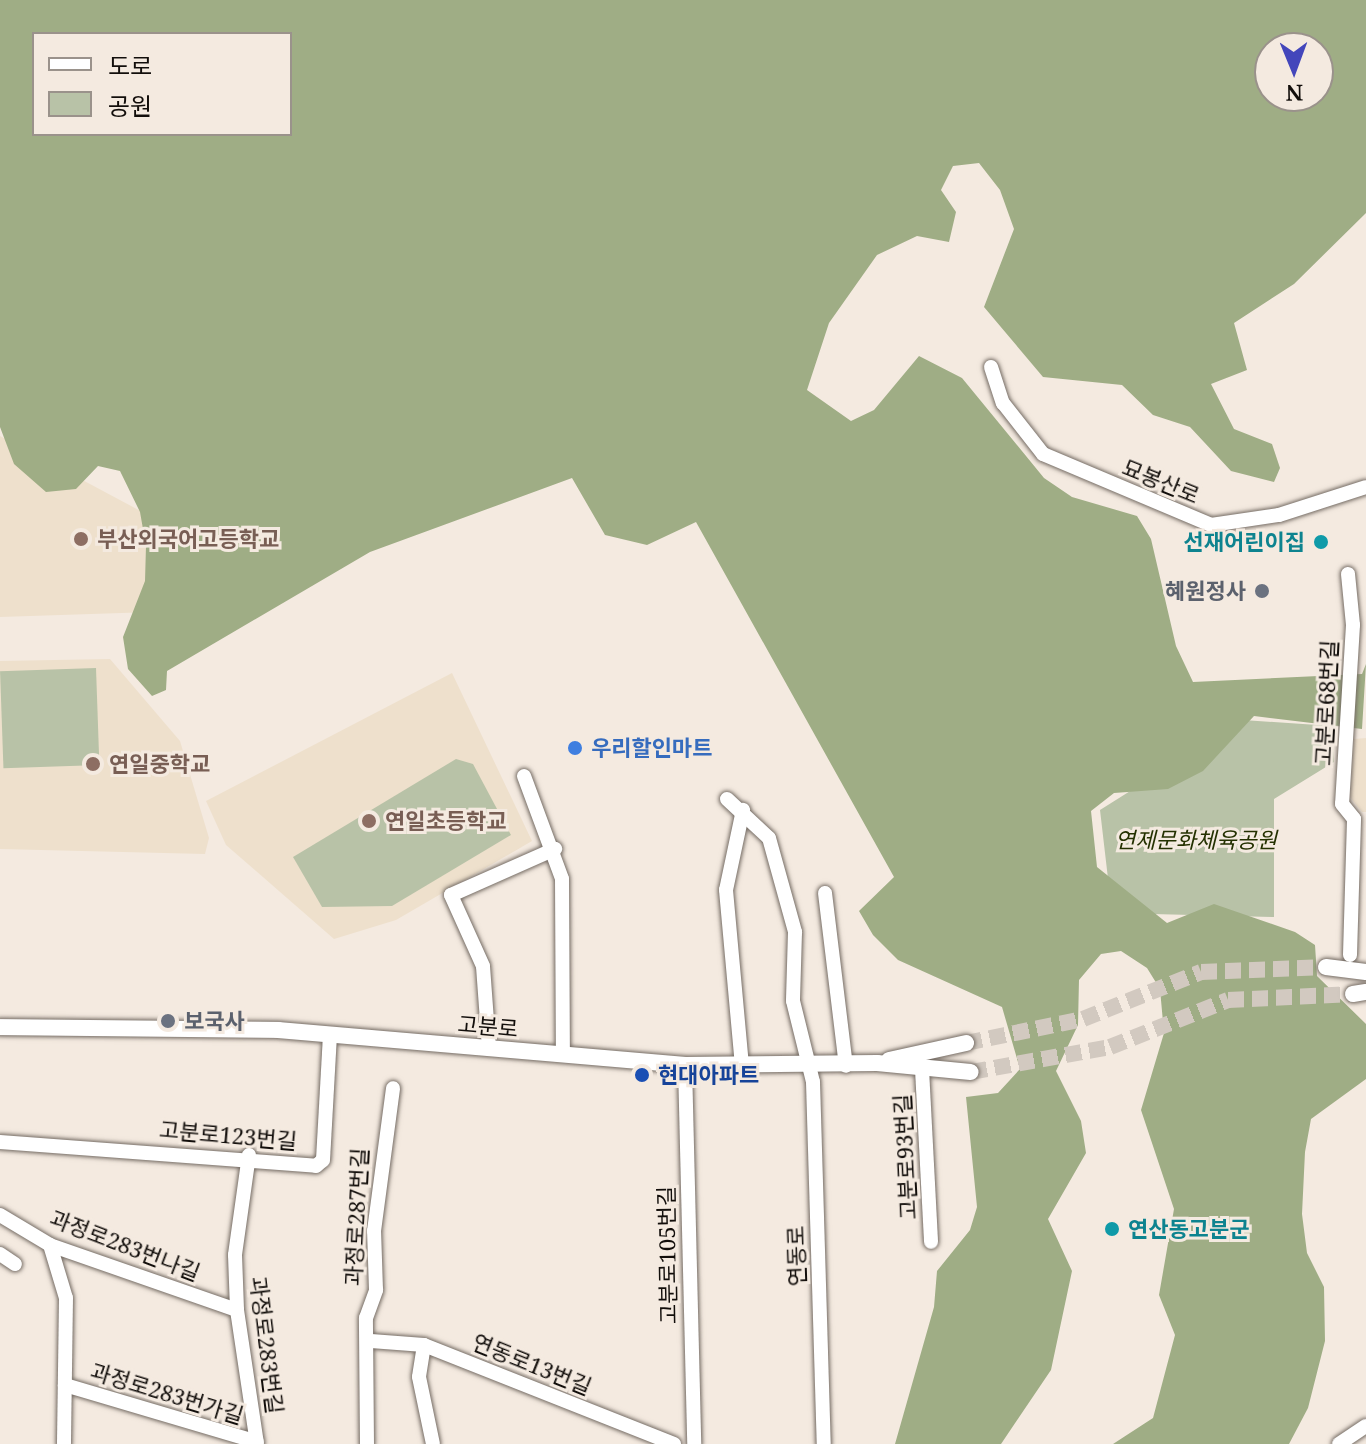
<!DOCTYPE html>
<html>
<head>
<meta charset="utf-8">
<style>
  body { margin:0 }
  #map { position:relative; width:1366px; height:1444px; overflow:hidden; background:#f4eae0; font-family:"Noto Serif","Noto Sans KR",serif }
  div>[style] { position:absolute }
  .education>* { inset:0; background:#eee0cc }
  .green>* { inset:0; background:#b8c2a7; transform-origin:0 0 }
  .forest>* { inset:0; background:#9fad85 }
  .major-tunnel>* { height:16px; margin-top:-8px; transform-origin:0; background:repeating-linear-gradient(90deg,#d2c9c0 0 16px,transparent 0 24px) }
  .roads { filter:drop-shadow(0 0 2px #756c64) drop-shadow(0 0 2px #756c64) }
  .minor>* { height:14px; margin:-7px; padding:0 7px; transform-origin:7px; border-radius:7px; background:#fff }
  .major>* { height:16px; margin:-8px; padding:0 8px; transform-origin:8px; border-radius:8px; background:#fff }
  .dots>* { width:22px; height:22px; translate:-50% -50%; box-sizing:border-box; border:4px solid #f4eae0; border-radius:50% }
  span { translate:-50% -50%; white-space:nowrap; text-align:center; line-height:1.15; -webkit-text-stroke:6px #f4eae0; paint-order:stroke }
  .street-label { font-size:22px; color:#120e0b }
  .education-label { font-size:22px; color:#785e54; font-weight:700 }
  .left { translate:0 -50%; text-align:left }
  .culture-label { font-size:22px; color:#0d838f; font-weight:700 }
  .right { translate:-100% -50%; text-align:right }
  .worship-label { font-size:22px; color:#5b616d; font-weight:700 }
  .shop-label { font-size:22px; color:#366cbe; font-weight:700 }
  .park-label { font-size:22px; color:#243101; font-style:italic }
  .transit-label { font-size:22px; color:#164399; font-weight:700 }
  .legend { position:absolute; left:32px; top:32px; width:260px; height:104px; box-sizing:border-box; background:#f4eae0; border:2px solid #9a928b; margin:0; padding:10px 14px; list-style:none; font-size:24px; color:#120e0b }
  .legend li { display:flex; align-items:center; gap:16px; height:40px }
  .legend b { width:40px; border:2px solid #9a928b }
  .north { position:absolute; left:1254px; top:32px; width:80px; height:80px; box-sizing:border-box; background:#f4eae0; border:2px solid #9a928b; border-radius:50%; rotate:179deg; font-size:22px; font-weight:700; line-height:32px; text-align:center; color:#120e0b }
  .north::after { content:''; display:block; margin:auto; width:28px; height:36px; background:#4346bb; clip-path:polygon(50% 0,100% 100%,50% 72%,0 100%) }
</style>
</head>
<body>
<div id="map">
  <div class="education">
    <i style="clip-path:polygon(0 436px,148px 515px,152px 612px,0 617px)"></i>
    <i style="clip-path:polygon(110px 659px,180px 741px,209px 838px,205px 854px,0 849px,0 661px)"></i>
    <i style="clip-path:polygon(452px 673px,532px 841px,396px 920px,334px 939px,226px 845px,206px 801px)"></i>
    <i style="clip-path:polygon(1366px 738px,1366px 812px,1362px 812px,1350px 797px,1354px 739px)"></i>
  </div>
  <div class="green">
    <i style="left:96px;top:668px;width:97px;height:96px;rotate:88deg"></i>
    <i style="clip-path:polygon(1243px 720px,1332px 726px,1334px 762px,1274px 799px,1274px 917px,1112px 913px,1100px 810px)"></i>
    <i style="clip-path:polygon(456px 759px,473px 764px,511px 835px,392px 906px,322px 907px,293px 857px)"></i>
  </div>
  <div class="forest">
    <i style="clip-path:polygon(evenodd,0 0,1366px 0,1366px 213px,1294px 284px,1234px 323px,1247px 370px,1211px 384px,1234px 429px,1272px 444px,1280px 468px,1274px 482px,1231px 471px,1190px 427px,1153px 415px,1122px 385px,1043px 377px,984px 307px,1014px 229px,1000px 190px,979px 163px,953px 166px,941px 190px,956px 212px,949px 242px,917px 236px,877px 255px,829px 323px,807px 390px,851px 421px,874px 410px,919px 356px,962px 378px,1044px 478px,1072px 497px,1137px 516px,1151px 539px,1176px 646px,1193px 682px,1362px 674px,1366px 664px,1362px 729px,1254px 716px,1203px 771px,1168px 789px,1114px 793px,1091px 811px,1097px 867px,1167px 923px,1214px 904px,1295px 932px,1315px 945px,1317px 976px,1366px 1024px,1366px 1079px,1311px 1119px,1305px 1152px,1302px 1214px,1307px 1253px,1324px 1287px,1325px 1341px,1308px 1408px,1289px 1444px,1113px 1444px,1153px 1418px,1175px 1335px,1159px 1295px,1174px 1209px,1141px 1110px,1164px 1033px,1160px 989px,1147px 968px,1121px 951px,1101px 954px,1079px 980px,1078px 1025px,1056px 1071px,1081px 1121px,1086px 1153px,1048px 1219px,1072px 1271px,1051px 1370px,1001px 1444px,895px 1444px,934px 1307px,937px 1271px,970px 1230px,977px 1207px,966px 1097px,998px 1093px,1020px 1069px,1002px 1007px,898px 960px,873px 935px,859px 911px,894px 877px,696px 522px,647px 545px,605px 535px,572px 478px,370px 552px,167px 671px,166px 690px,152px 696px,128px 669px,123px 637px,145px 581px,146px 546px,140px 512px,120px 471px,98px 466px,76px 489px,46px 492px,14px 464px,0 427px,0 0,34px 34px,290px 34px,290px 134px,34px 134px,34px 34px,0 0,1270px 48px,1318px 48px,1318px 96px,1270px 96px,1270px 48px)"></i>
  </div>
  <div class="major-tunnel">
    <i style="left:966px;top:1043px;width:119px;rotate:-11.6deg"></i>
    <i style="left:1083px;top:1019px;width:127px;rotate:-21.7deg"></i>
    <i style="left:1201px;top:972px;width:125px;rotate:-2.3deg"></i>
    <i style="left:971px;top:1072px;width:141px;rotate:-10.2deg"></i>
    <i style="left:1110px;top:1047px;width:127px;rotate:-21.7deg"></i>
    <i style="left:1228px;top:1000px;width:125px;rotate:-2.7deg"></i>
  </div>
  <div class="roads">
    <div class="minor">
      <i style="left:991px;top:367px;width:38px;rotate:72deg"></i>
      <i style="left:1003px;top:403px;width:65px;rotate:51.9deg"></i>
      <i style="left:1043px;top:454px;width:182px;rotate:22.9deg"></i>
      <i style="left:1211px;top:525px;width:69px;rotate:-8.4deg"></i>
      <i style="left:1279px;top:515px;width:91px;rotate:-17.8deg"></i>
      <i style="left:1348px;top:574px;width:51px;rotate:84.4deg"></i>
      <i style="left:1353px;top:625px;width:179px;rotate:93.5deg"></i>
      <i style="left:1342px;top:804px;width:19px;rotate:51deg"></i>
      <i style="left:524px;top:776px;width:110px;rotate:69.7deg"></i>
      <i style="left:562px;top:879px;width:175px;rotate:89.7deg"></i>
      <i style="left:727px;top:799px;width:57px;rotate:42.9deg"></i>
      <i style="left:769px;top:838px;width:98px;rotate:74.5deg"></i>
      <i style="left:795px;top:932px;width:69px;rotate:91.7deg"></i>
      <i style="left:793px;top:1001px;width:83px;rotate:76.1deg"></i>
      <i style="left:813px;top:1082px;width:362px;rotate:88.3deg"></i>
      <i style="left:825px;top:893px;width:174px;rotate:83.1deg"></i>
      <i style="left:1350px;top:955px;width:136px;rotate:-88.3deg"></i>
      <i style="left:489px;top:1048px;width:82px;rotate:-94.2deg"></i>
      <i style="left:483px;top:966px;width:78px;rotate:-114.3deg"></i>
      <i style="left:451px;top:895px;width:114px;rotate:-23.9deg"></i>
      <i style="left:685px;top:1065px;width:379px;rotate:88.6deg"></i>
      <i style="left:742px;top:1066px;width:177px;rotate:-95.2deg"></i>
      <i style="left:726px;top:890px;width:82px;rotate:-78deg"></i>
      <i style="left:922px;top:1069px;width:173px;rotate:87deg"></i>
      <i style="left:0;top:1142px;width:317px;rotate:4.3deg"></i>
      <i style="left:316px;top:1166px;width:9px;rotate:-41deg"></i>
      <i style="left:323px;top:1160px;width:126px;rotate:-86.8deg"></i>
      <i style="left:249px;top:1155px;width:101px;rotate:98deg"></i>
      <i style="left:235px;top:1255px;width:55px;rotate:87.9deg"></i>
      <i style="left:237px;top:1310px;width:135px;rotate:81.5deg"></i>
      <i style="left:0;top:1215px;width:58px;rotate:31deg"></i>
      <i style="left:50px;top:1245px;width:198px;rotate:19.2deg"></i>
      <i style="left:50px;top:1245px;width:55px;rotate:73.2deg"></i>
      <i style="left:66px;top:1298px;width:146px;rotate:90.8deg"></i>
      <i style="left:0;top:1254px;width:18px;rotate:34deg"></i>
      <i style="left:371px;top:1341px;width:53px;rotate:4.3deg"></i>
      <i style="left:424px;top:1345px;width:269px;rotate:21.6deg"></i>
      <i style="left:424px;top:1345px;width:32px;rotate:99deg"></i>
      <i style="left:419px;top:1377px;width:68px;rotate:78.2deg"></i>
      <i style="left:65px;top:1385px;width:200px;rotate:16.5deg"></i>
      <i style="left:367px;top:1444px;width:126px;rotate:-90.5deg"></i>
      <i style="left:366px;top:1318px;width:30px;rotate:-70deg"></i>
      <i style="left:376px;top:1290px;width:59px;rotate:-91.9deg"></i>
      <i style="left:374px;top:1231px;width:144px;rotate:-82.4deg"></i>
      <i style="left:1339px;top:1444px;width:32px;rotate:-34deg"></i>
    </div>
    <div class="major">
      <i style="left:1326px;top:967px;width:40px;rotate:7.1deg"></i>
      <i style="left:1353px;top:994px;width:13px;rotate:-9deg"></i>
      <i style="left:0;top:1027px;width:278px;rotate:0.6deg"></i>
      <i style="left:278px;top:1030px;width:409px;rotate:4.9deg"></i>
      <i style="left:685px;top:1065px;width:192px;rotate:-0.6deg"></i>
      <i style="left:877px;top:1063px;width:94px;rotate:5.5deg"></i>
      <i style="left:889px;top:1060px;width:79px;rotate:-12.4deg"></i>
    </div>
  </div>
  <div class="dots">
    <i style="left:81px;top:539px;background:#8d6e63"></i>
    <i style="left:1321px;top:542px;background:#0f9aa8"></i>
    <i style="left:1262px;top:591px;background:#6b7280"></i>
    <i style="left:575px;top:748px;background:#3f7fe0"></i>
    <i style="left:93px;top:764px;background:#8d6e63"></i>
    <i style="left:369px;top:821px;background:#8d6e63"></i>
    <i style="left:168px;top:1021px;background:#6b7280"></i>
    <i style="left:642px;top:1075px;background:#1a4fb4"></i>
    <i style="left:1112px;top:1229px;background:#0f9aa8"></i>
  </div>
  <div class="street-label">
    <span style="left:1161px;top:481px;rotate:22deg">묘봉산로</span>
    <span style="left:1326px;top:703px;rotate:-87deg">고분로68번길</span>
    <span style="left:488px;top:1026px;rotate:5deg">고분로</span>
    <span style="left:228px;top:1135px;rotate:5deg">고분로123번길</span>
    <span style="left:905px;top:1157px;rotate:-93deg">고분로93번길</span>
    <span style="left:356px;top:1217px;rotate:-87deg">과정로287번길</span>
    <span style="left:125px;top:1245px;rotate:21deg">과정로283번나길</span>
    <span style="left:667px;top:1255px;rotate:-91deg">고분로105번길</span>
    <span style="left:796px;top:1256px;rotate:-92deg">연동로</span>
    <span style="left:267px;top:1345px;rotate:83deg">과정로283번길</span>
    <span style="left:532px;top:1364px;rotate:22deg">연동로13번길</span>
    <span style="left:167px;top:1393px;rotate:17deg">과정로283번가길</span>
  </div>
  <div class="education-label">
    <span class="left" style="left:97px;top:539px">부산외국어고등학교</span>
    <span class="left" style="left:109px;top:764px">연일중학교</span>
    <span class="left" style="left:385px;top:821px">연일초등학교</span>
  </div>
  <div class="culture-label">
    <span class="right" style="left:1305px;top:542px">선재어린이집</span>
    <span class="left" style="left:1128px;top:1229px">연산동고분군</span>
  </div>
  <div class="worship-label">
    <span class="right" style="left:1246px;top:591px">혜원정사</span>
    <span class="left" style="left:184px;top:1021px">보국사</span>
  </div>
  <div class="shop-label">
    <span class="left" style="left:591px;top:748px">우리할인마트</span>
  </div>
  <div class="park-label">
    <span style="left:1196px;top:840px">연제문화체육공원</span>
  </div>
  <div class="transit-label">
    <span class="left" style="left:658px;top:1075px">현대아파트</span>
  </div>
  <ul class="legend">
  <li><b style="height:10px;background:#fff"></b>도로</li>
  <li><b style="height:22px;background:#b8c2a7"></b>공원</li>
  </ul>
  <div class="north">N</div>
</div>
</body>
</html>
